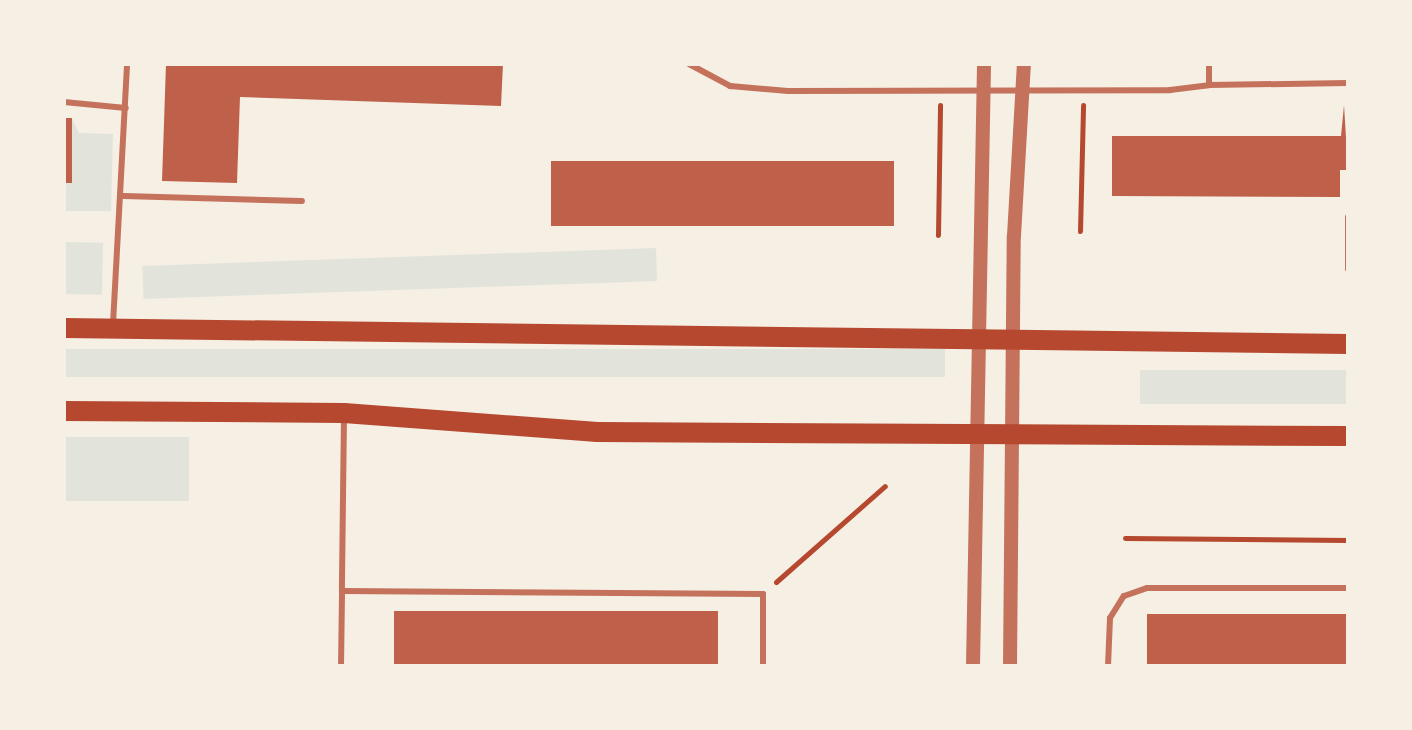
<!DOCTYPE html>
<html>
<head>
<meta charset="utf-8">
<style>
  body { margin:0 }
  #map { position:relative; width:1412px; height:730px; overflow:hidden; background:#f6efe4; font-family:"DejaVu Sans",sans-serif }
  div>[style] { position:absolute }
  .green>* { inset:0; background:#e2e4dc; transform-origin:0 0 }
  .building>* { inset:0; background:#bf614a; transform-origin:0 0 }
  .path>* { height:5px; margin:-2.5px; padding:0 2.5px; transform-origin:2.5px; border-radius:2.5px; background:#b5482f }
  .service>* { height:6px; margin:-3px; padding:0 3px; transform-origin:3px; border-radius:3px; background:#c5725c }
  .tertiary>* { height:14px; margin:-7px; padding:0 7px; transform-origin:7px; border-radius:7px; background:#c5725c }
  .primary>* { height:20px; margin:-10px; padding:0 10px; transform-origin:10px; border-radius:10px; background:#b5482f }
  span { translate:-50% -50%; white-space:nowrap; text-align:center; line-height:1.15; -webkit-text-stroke:6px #f6efe4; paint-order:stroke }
  .frame { position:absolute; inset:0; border:66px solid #f6efe4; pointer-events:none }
</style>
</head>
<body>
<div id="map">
  <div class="green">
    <i style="clip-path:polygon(72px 118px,79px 133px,113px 134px,111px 211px,64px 211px)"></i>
    <i style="left:64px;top:242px;width:39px;height:52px;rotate:1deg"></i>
    <i style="left:656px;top:248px;width:33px;height:514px;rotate:88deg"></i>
    <i style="left:64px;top:349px;width:881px;height:28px"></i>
    <i style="left:1140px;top:370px;width:208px;height:34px"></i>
    <i style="left:64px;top:437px;width:125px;height:64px"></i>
  </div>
  <div class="building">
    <i style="clip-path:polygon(166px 64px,503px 64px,501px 106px,240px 97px,237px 183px,162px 181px)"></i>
    <i style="clip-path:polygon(1344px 105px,1348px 170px,1340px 170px,1340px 197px,1112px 196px,1112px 136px,1341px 136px)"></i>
    <i style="left:64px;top:118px;width:8px;height:65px"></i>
    <i style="left:551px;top:161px;width:343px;height:65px"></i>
    <i style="left:394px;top:611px;width:324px;height:55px"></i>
    <i style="left:1147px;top:614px;width:201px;height:52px"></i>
  </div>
  <div class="path">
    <i style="left:1080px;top:231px;width:126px;rotate:-88.6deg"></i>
    <i style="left:938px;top:235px;width:130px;rotate:-89.1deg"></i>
    <i style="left:1125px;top:538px;width:223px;rotate:0.5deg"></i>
    <i style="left:776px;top:582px;width:145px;rotate:-41.4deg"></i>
  </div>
  <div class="service">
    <i style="left:689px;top:64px;width:47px;rotate:28.2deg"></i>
    <i style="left:730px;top:86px;width:58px;rotate:4.9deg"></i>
    <i style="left:788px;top:91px;width:382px;rotate:-0.1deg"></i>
    <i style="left:1170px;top:90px;width:39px;rotate:-7deg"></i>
    <i style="left:1209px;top:85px;width:21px;rotate:-90deg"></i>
    <i style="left:1209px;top:85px;width:139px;rotate:-0.8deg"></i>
    <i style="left:64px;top:102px;width:62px;rotate:5.5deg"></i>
    <i style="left:124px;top:196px;width:178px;rotate:1.6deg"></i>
    <i style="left:1348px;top:217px;width:52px;rotate:90deg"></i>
    <i style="left:113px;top:324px;width:260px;rotate:-86.9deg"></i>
    <i style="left:344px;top:416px;width:175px;rotate:90.7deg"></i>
    <i style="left:342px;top:591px;width:421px;rotate:0.4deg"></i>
    <i style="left:763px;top:594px;width:72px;rotate:90deg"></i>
    <i style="left:341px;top:666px;width:75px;rotate:-89.2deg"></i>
    <i style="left:1108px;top:666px;width:48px;rotate:-87.6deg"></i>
    <i style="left:1110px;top:618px;width:26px;rotate:-58deg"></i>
    <i style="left:1124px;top:596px;width:24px;rotate:-19deg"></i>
    <i style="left:1147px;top:588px;width:201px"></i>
  </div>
  <div class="tertiary">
    <i style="left:973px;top:666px;width:602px;rotate:-88.95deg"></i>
    <i style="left:1010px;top:666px;width:430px;rotate:-89.5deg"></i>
    <i style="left:1014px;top:236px;width:172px;rotate:-86.7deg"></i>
  </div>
  <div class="primary">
    <i style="left:64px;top:328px;width:1284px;rotate:0.71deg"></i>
    <i style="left:64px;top:411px;width:280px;rotate:0.4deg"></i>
    <i style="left:344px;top:413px;width:254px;rotate:4.3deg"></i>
    <i style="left:597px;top:432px;width:751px;rotate:0.31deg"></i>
  </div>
  <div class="frame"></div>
</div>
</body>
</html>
